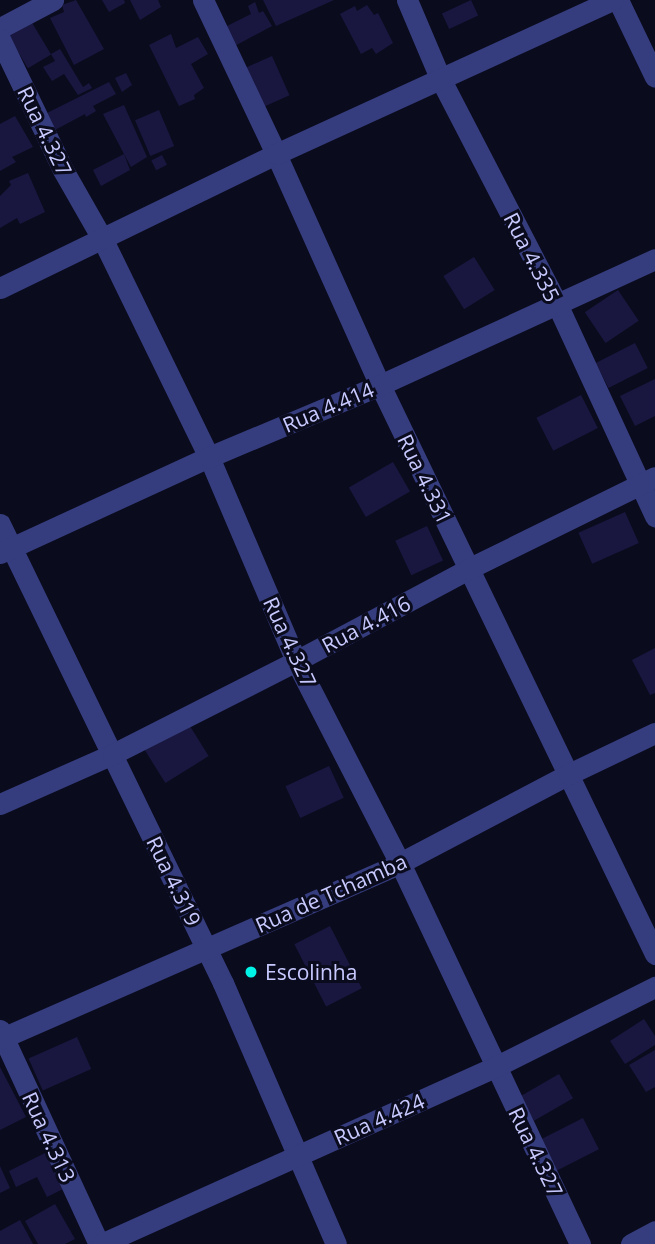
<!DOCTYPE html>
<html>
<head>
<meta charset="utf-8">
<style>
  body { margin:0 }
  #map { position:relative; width:655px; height:1244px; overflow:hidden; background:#0b0b1e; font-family:"Open Sans",sans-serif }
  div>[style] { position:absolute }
  .building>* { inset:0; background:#19173f; transform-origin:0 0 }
  .minor>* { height:21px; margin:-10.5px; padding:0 10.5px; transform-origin:10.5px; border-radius:10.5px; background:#353d7e }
  .dots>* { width:19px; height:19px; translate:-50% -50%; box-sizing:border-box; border:4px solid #0b0b1e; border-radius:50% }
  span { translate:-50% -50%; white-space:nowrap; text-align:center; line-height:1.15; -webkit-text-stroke:6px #0b0b1e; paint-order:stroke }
  .street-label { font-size:21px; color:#c8caff }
  .poi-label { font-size:21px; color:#c8caff }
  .left { translate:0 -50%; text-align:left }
</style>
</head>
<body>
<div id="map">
  <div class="building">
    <i style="clip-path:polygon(76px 0,104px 49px,74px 65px,50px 18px,64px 12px,62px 5px)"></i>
    <i style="clip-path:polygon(102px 0,124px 0,125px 3px,109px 12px)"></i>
    <i style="clip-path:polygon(130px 0,158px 0,161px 7px,140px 20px)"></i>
    <i style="clip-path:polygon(263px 0,334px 0,276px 26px)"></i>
    <i style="left:471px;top:0;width:17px;height:32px;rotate:65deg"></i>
    <i style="clip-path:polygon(255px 2px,259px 13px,263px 11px,272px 26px,231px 48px,221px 29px,251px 14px,248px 6px)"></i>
    <i style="clip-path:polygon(367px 5px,374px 15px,378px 13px,393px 43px,376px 54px,372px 48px,361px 54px,340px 14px,355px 6px,357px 11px)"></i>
    <i style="left:31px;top:21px;width:39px;height:27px;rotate:59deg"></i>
    <i style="clip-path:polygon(171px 34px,176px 48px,198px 37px,208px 54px,191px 64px,204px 88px,194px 95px,195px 99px,179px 106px,149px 45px)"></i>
    <i style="clip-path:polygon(60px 49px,83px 87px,89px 83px,92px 88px,78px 95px,64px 74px,52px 81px,43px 67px,55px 61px,51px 54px)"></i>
    <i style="left:272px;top:56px;width:43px;height:36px;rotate:66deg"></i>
    <i style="clip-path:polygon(126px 73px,132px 85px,122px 92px,115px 78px)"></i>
    <i style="clip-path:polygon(109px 82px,116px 94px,93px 106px,96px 111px,86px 117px,85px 114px,53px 131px,43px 115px)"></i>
    <i style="clip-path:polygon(124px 105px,147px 157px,131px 167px,124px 154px,130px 170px,101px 186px,93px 170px,124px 154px,103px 114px)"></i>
    <i style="left:159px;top:110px;width:39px;height:26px;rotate:67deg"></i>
    <i style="clip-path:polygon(15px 116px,33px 147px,12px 157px,16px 162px,0 171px,0 124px)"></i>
    <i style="left:162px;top:155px;width:11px;height:12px;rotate:63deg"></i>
    <i style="clip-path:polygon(28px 173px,45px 212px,20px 224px,17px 218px,0 228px,0 196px,11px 185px,9px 181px)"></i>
    <i style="left:474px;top:257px;width:39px;height:36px;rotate:58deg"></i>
    <i style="left:618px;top:290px;width:37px;height:40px;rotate:56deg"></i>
    <i style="left:635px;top:343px;width:28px;height:44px;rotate:63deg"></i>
    <i style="clip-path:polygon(655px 379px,655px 416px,635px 426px,620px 396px)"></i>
    <i style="left:581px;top:395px;width:37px;height:50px;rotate:63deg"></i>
    <i style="left:393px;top:462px;width:34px;height:51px;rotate:60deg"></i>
    <i style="left:625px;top:512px;width:34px;height:51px;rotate:66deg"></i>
    <i style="left:427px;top:526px;width:38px;height:35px;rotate:65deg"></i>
    <i style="clip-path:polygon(655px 648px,655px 693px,650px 695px,632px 660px)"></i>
    <i style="left:188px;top:723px;width:39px;height:51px;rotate:58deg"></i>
    <i style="left:329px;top:766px;width:35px;height:48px;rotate:65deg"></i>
    <i style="left:330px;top:926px;width:70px;height:40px;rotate:63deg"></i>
    <i style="clip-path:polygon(644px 1019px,655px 1036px,655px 1045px,625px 1064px,610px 1041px)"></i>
    <i style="left:77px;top:1037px;width:35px;height:53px;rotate:66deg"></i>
    <i style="clip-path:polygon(655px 1050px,655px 1087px,646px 1092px,629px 1065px)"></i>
    <i style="clip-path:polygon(0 1067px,26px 1117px,0 1130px)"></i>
    <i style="left:559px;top:1074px;width:28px;height:45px;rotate:60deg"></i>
    <i style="left:583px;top:1118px;width:35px;height:47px;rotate:63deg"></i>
    <i style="clip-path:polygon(45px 1153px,63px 1189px,47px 1197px,37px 1177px,16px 1187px,9px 1171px)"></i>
    <i style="clip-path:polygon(0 1166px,10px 1188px,0 1193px)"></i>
    <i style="clip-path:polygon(55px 1204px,75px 1239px,65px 1244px,38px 1244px,25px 1221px)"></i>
    <i style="clip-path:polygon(20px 1220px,33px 1244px,0 1244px,0 1231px)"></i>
  </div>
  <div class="minor">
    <i style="left:203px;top:0;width:170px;rotate:64.6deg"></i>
    <i style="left:276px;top:154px;width:253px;rotate:65.8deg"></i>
    <i style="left:380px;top:385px;width:632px;rotate:64.21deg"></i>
    <i style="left:407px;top:0;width:87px;rotate:67deg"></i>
    <i style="left:441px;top:80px;width:252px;rotate:62.6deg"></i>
    <i style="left:557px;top:304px;width:234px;rotate:65.2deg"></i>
    <i style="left:618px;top:0;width:85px;rotate:64.3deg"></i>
    <i style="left:0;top:28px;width:60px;rotate:-27.8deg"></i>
    <i style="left:0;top:39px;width:145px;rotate:64.3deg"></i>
    <i style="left:63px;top:170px;width:81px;rotate:60.3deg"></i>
    <i style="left:103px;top:240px;width:242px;rotate:64deg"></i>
    <i style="left:209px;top:457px;width:222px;rotate:66.9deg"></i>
    <i style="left:296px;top:661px;width:227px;rotate:62.8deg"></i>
    <i style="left:400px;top:863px;width:421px;rotate:64.7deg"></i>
    <i style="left:0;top:288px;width:307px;rotate:-25.9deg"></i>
    <i style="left:276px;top:154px;width:370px;rotate:-24.6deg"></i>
    <i style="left:0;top:524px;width:510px;rotate:64.09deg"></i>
    <i style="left:223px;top:983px;width:284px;rotate:66.6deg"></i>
    <i style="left:0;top:553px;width:230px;rotate:-24.7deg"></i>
    <i style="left:209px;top:457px;width:186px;rotate:-22.8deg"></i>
    <i style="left:380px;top:385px;width:302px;rotate:-24.6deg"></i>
    <i style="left:0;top:804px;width:124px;rotate:-23.9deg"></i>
    <i style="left:113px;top:754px;width:205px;rotate:-26.9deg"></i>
    <i style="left:296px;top:661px;width:195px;rotate:-28.1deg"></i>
    <i style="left:468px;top:569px;width:208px;rotate:-26.2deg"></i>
    <i style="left:0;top:1030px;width:236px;rotate:65.2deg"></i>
    <i style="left:0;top:1039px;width:437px;rotate:-23.7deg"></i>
    <i style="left:400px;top:863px;width:191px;rotate:-27.8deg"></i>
    <i style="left:569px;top:774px;width:95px;rotate:-25.5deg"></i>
    <i style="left:101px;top:1244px;width:432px;rotate:-24.2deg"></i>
    <i style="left:495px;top:1067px;width:179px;rotate:-26.6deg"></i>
    <i style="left:631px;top:1244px;width:27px;rotate:-28deg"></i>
  </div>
  <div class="dots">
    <i style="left:251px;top:972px;background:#00f3e6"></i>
  </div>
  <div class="street-label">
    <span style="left:45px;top:131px;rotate:64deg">Rua 4.327</span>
    <span style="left:532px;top:257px;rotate:63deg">Rua 4.335</span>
    <span style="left:328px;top:407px;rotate:-23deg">Rua 4.414</span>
    <span style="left:425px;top:479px;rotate:64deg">Rua 4.331</span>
    <span style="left:366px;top:624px;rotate:-28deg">Rua 4.416</span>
    <span style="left:290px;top:642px;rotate:65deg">Rua 4.327</span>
    <span style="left:174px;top:881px;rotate:64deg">Rua 4.319</span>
    <span style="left:331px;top:893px;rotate:-24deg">Rua de Tchamba</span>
    <span style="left:379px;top:1119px;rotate:-24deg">Rua 4.424</span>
    <span style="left:49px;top:1137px;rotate:65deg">Rua 4.313</span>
    <span style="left:536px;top:1152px;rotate:64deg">Rua 4.327</span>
  </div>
  <div class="poi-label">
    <span class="left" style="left:265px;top:972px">Escolinha</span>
  </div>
</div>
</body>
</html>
